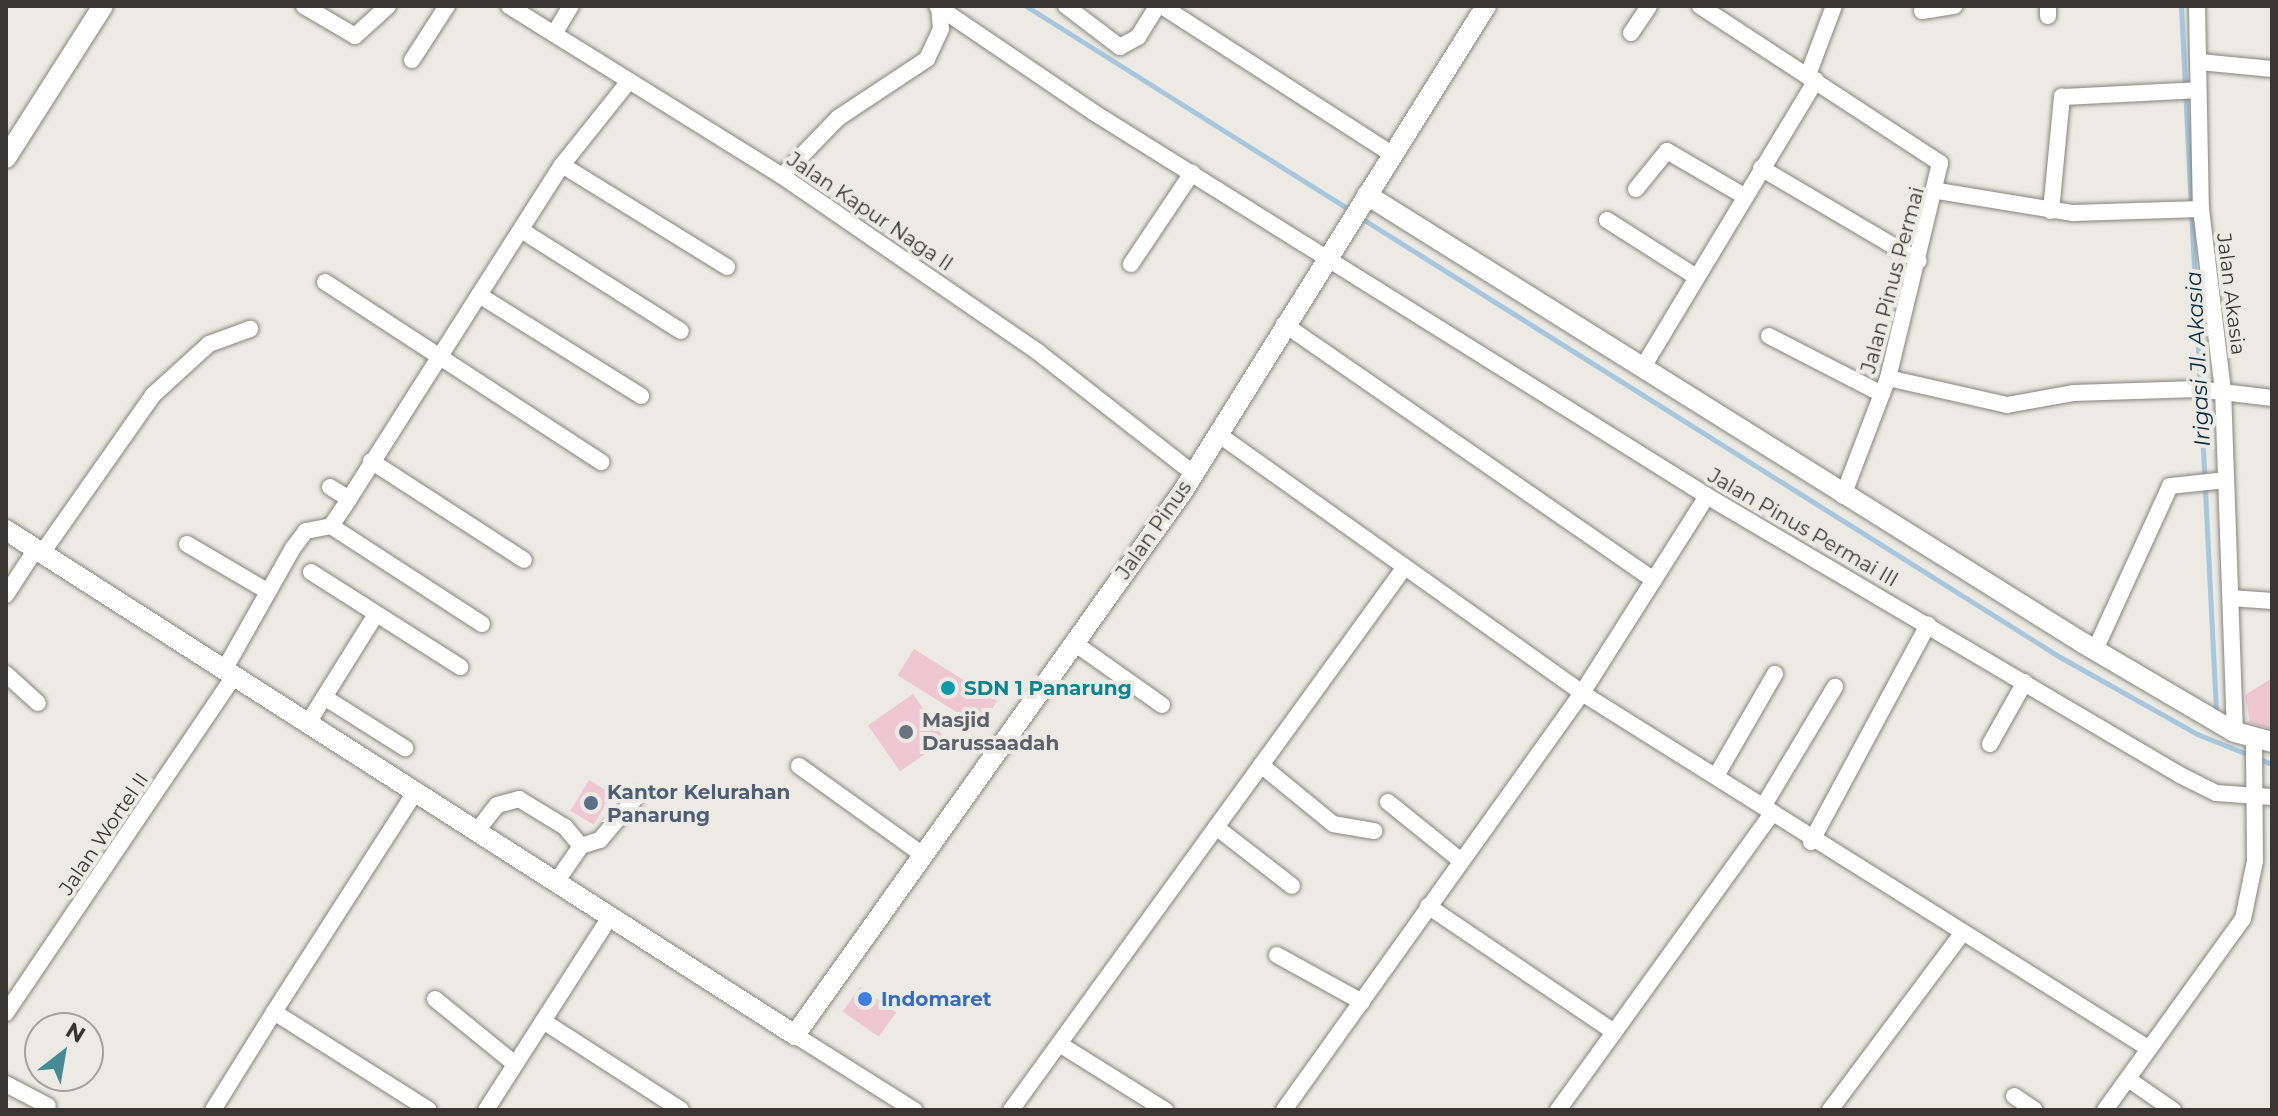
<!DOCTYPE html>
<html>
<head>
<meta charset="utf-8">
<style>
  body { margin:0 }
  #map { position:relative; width:2278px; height:1116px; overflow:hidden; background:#eceae3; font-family:Montserrat,sans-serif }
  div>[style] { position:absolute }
  .stream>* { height:5px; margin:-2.5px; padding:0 2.5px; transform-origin:2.5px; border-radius:2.5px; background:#a6c7dd }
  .building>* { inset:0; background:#efc7d2; transform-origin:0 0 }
  .roads { filter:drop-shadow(0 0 2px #85837c) drop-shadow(0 0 2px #85837c) }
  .minor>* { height:16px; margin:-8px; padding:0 8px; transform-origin:8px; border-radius:8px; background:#fff }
  .tertiary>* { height:20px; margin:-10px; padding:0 10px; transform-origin:10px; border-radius:10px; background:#fff }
  .dots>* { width:22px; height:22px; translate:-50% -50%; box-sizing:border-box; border:4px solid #eceae3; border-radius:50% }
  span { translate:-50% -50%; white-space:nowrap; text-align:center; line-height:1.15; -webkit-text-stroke:8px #eceae3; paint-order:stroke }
  .street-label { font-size:20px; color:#373633 }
  .culture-label { font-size:20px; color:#0d838f; font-weight:700 }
  .left { translate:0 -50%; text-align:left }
  .worship-label { font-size:20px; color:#5b616d; font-weight:700 }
  .service-label { font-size:20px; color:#4e5e75; font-weight:700 }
  .shop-label { font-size:20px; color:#366cbe; font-weight:700 }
  .water-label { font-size:22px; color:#012d44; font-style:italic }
  .frame { position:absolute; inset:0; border:8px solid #373633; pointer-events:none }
  .north { position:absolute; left:24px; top:1012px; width:80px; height:80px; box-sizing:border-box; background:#eceae3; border:2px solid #a4a29d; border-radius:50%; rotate:31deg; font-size:22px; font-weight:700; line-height:32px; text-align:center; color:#373633 }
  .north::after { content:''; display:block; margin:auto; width:28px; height:36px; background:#458b96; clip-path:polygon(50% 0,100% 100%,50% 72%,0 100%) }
</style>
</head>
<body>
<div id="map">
  <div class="stream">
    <i style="left:1026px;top:6px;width:386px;rotate:32.2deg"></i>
    <i style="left:2181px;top:6px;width:707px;rotate:87.16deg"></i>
    <i style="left:1361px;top:218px;width:825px;rotate:32.13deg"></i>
    <i style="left:2060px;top:657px;width:157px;rotate:29.3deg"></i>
    <i style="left:2197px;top:734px;width:81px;rotate:21.8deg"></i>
  </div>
  <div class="building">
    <i style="left:914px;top:649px;width:98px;height:31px;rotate:32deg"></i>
    <i style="clip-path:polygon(2272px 678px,2272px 729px,2250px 723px,2245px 695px)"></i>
    <i style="left:913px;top:694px;width:56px;height:55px;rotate:55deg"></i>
    <i style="left:589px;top:780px;width:27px;height:36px;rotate:31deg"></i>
    <i style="left:860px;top:987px;width:44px;height:30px;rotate:35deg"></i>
  </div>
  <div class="roads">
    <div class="minor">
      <i style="left:304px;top:6px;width:59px;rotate:30.5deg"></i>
      <i style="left:355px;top:36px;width:45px;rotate:-42.3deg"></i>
      <i style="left:509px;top:6px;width:322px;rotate:31.9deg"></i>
      <i style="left:782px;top:176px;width:311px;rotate:34.5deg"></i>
      <i style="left:1038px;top:352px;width:197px;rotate:38deg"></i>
      <i style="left:937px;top:6px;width:189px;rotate:34.2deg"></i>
      <i style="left:1093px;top:112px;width:724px;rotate:32.02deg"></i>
      <i style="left:1707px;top:496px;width:549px;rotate:30.53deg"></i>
      <i style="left:2180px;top:775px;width:40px;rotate:26.6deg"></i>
      <i style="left:2216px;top:793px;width:56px;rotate:4.1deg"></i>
      <i style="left:1066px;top:6px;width:68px;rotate:37.2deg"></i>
      <i style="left:1120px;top:47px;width:21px;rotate:-29deg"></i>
      <i style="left:1138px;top:37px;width:36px;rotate:-58deg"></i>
      <i style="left:1162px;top:6px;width:275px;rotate:32.8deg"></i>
      <i style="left:1700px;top:6px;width:287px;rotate:33.2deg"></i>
      <i style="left:1940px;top:163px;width:221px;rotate:103.6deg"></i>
      <i style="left:1888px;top:378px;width:126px;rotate:110.9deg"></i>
      <i style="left:2197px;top:6px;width:203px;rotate:88.9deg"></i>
      <i style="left:2201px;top:209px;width:182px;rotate:83.1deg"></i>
      <i style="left:2223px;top:390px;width:342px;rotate:88deg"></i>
      <i style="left:1922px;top:11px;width:33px;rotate:-9deg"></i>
      <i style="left:2048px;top:16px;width:10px;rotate:-90deg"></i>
      <i style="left:1631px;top:33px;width:32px;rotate:-56deg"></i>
      <i style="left:554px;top:34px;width:33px;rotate:-59deg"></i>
      <i style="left:412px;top:60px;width:64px;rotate:-57.1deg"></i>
      <i style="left:2200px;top:62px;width:72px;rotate:5.6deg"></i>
      <i style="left:1808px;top:75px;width:74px;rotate:-69.4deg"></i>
      <i style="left:562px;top:165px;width:194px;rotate:31.7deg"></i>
      <i style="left:1761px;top:168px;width:183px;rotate:30.5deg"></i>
      <i style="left:782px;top:176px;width:81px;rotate:-46deg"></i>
      <i style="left:838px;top:118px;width:107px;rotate:-33.5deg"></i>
      <i style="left:927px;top:59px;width:33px;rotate:-65deg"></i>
      <i style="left:941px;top:29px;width:22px;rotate:-95deg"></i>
      <i style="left:1636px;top:189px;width:49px;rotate:-50.8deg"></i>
      <i style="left:1667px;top:151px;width:89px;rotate:30.3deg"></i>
      <i style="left:1938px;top:191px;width:137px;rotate:9.3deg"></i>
      <i style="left:2073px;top:213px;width:128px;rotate:-1.8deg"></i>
      <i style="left:2051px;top:211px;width:115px;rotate:-84.5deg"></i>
      <i style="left:2062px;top:97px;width:136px;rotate:-2.9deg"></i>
      <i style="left:1607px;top:220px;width:106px;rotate:32.6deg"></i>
      <i style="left:521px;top:230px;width:189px;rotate:32.3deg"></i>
      <i style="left:1131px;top:264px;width:110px;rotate:-56.2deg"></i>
      <i style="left:325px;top:282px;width:330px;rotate:33.1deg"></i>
      <i style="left:479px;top:295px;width:191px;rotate:31.9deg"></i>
      <i style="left:1284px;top:324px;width:450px;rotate:34.7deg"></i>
      <i style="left:1769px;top:336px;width:127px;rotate:27.2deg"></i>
      <i style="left:1643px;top:367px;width:335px;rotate:-58.9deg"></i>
      <i style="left:1888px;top:378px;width:122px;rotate:12.8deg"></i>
      <i style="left:2007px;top:405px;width:67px;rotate:-10.3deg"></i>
      <i style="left:2073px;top:393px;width:124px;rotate:-1.8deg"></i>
      <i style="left:2197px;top:389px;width:76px;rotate:6.8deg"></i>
      <i style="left:1218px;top:434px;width:447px;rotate:35.4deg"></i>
      <i style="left:1582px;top:693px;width:668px;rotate:32.1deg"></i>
      <i style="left:371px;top:461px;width:182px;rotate:32.9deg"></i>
      <i style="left:330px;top:487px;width:22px;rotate:32deg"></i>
      <i style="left:349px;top:499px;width:396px;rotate:-57.5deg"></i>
      <i style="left:562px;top:165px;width:107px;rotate:-51.4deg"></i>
      <i style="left:331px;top:526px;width:180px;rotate:33deg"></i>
      <i style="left:187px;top:544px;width:93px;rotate:30.4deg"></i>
      <i style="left:42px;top:553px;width:193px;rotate:-54.9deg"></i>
      <i style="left:153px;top:395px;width:76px;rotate:-42.3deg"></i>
      <i style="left:209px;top:344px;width:44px;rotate:-20.1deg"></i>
      <i style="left:311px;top:572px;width:177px;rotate:32.5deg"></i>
      <i style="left:6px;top:595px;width:55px;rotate:-56.9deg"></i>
      <i style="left:2231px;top:598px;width:41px;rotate:4.2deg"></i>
      <i style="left:1077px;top:645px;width:104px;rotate:35.2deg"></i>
      <i style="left:2095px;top:650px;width:180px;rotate:-65.4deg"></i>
      <i style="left:2170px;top:486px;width:56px;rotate:-6.1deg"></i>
      <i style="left:224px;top:670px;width:140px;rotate:-60.5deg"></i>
      <i style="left:293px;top:548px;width:21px;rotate:-53deg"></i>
      <i style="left:306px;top:531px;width:25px;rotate:-11deg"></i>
      <i style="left:331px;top:526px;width:32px;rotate:-56deg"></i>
      <i style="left:6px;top:674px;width:43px;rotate:42.2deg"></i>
      <i style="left:324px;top:697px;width:96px;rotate:32.2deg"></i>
      <i style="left:308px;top:723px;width:128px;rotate:-58deg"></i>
      <i style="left:1990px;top:744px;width:71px;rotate:-60.6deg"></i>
      <i style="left:1261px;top:765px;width:93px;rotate:39.3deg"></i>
      <i style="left:1333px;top:824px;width:42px;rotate:9.7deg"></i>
      <i style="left:799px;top:766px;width:149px;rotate:35.7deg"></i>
      <i style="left:1716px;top:776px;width:118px;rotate:-60deg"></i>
      <i style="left:1388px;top:802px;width:94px;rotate:38.9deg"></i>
      <i style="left:1764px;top:805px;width:138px;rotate:-59deg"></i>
      <i style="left:1216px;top:827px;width:96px;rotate:37.8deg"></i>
      <i style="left:476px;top:832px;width:34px;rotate:-52deg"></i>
      <i style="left:497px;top:805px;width:23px;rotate:-15deg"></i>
      <i style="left:519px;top:799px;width:54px;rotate:31.3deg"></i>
      <i style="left:565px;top:827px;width:25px;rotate:50deg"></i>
      <i style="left:1811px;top:842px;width:247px;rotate:-61.7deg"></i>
      <i style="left:556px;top:882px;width:44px;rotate:-55.2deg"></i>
      <i style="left:581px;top:846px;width:20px;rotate:-18deg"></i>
      <i style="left:600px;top:840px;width:57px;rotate:-49.9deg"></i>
      <i style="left:1428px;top:906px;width:225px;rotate:34.1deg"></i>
      <i style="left:1277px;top:955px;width:97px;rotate:28.9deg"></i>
      <i style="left:435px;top:999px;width:103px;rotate:39.1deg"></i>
      <i style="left:274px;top:1012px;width:261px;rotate:-57.3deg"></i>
      <i style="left:6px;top:1013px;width:407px;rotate:-55.9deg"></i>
      <i style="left:543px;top:1021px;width:164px;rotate:32.8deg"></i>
      <i style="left:795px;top:1035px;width:141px;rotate:32.2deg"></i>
      <i style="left:1061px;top:1045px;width:123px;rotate:32deg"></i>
      <i style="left:2128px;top:1079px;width:55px;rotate:34.6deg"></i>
      <i style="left:6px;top:1084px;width:47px;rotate:27.6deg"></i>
      <i style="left:2014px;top:1096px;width:25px;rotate:34deg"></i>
      <i style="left:213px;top:1110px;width:115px;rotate:-58.1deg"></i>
      <i style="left:274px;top:1012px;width:183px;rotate:32.3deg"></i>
      <i style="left:486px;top:1110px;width:229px;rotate:-57.3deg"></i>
      <i style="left:1011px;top:1110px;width:669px;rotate:-54.05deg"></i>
      <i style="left:1284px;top:1110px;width:513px;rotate:-54.45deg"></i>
      <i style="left:1582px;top:693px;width:233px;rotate:-57.6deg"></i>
      <i style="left:1558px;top:1110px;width:367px;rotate:-54.2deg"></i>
      <i style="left:1830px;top:1110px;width:222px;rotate:-53.2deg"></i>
      <i style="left:2105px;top:1110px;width:236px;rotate:-54.2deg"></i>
      <i style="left:2243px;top:919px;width:59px;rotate:-78.3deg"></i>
      <i style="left:2255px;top:861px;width:122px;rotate:-90.5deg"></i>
    </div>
    <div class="tertiary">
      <i style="left:6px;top:158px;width:180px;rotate:-57.5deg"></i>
      <i style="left:1367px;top:195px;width:845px;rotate:32.03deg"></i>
      <i style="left:2083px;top:643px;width:176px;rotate:30.4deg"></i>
      <i style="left:2235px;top:732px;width:38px;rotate:15deg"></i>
      <i style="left:6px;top:530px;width:937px;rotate:32.62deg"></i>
      <i style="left:795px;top:1035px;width:668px;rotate:-54.5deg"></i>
      <i style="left:1183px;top:491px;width:572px;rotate:-58.01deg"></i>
    </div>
  </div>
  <div class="dots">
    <i style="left:948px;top:688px;background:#0f9aa8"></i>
    <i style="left:906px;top:732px;background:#6b7280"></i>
    <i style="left:591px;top:803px;background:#5c6f8a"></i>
    <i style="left:865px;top:999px;background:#3f7fe0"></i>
  </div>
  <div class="street-label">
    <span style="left:870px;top:212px;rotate:34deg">Jalan Kapur Naga II</span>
    <span style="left:1893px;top:280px;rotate:-75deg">Jalan Pinus Permai</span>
    <span style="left:2231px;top:294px;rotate:83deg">Jalan Akasia</span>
    <span style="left:1803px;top:528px;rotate:30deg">Jalan Pinus Permai III</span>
    <span style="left:1154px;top:530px;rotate:-55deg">Jalan Pinus</span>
    <span style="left:104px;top:834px;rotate:-56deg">Jalan Wortel II</span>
  </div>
  <div class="culture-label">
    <span class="left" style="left:964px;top:688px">SDN 1 Panarung</span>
  </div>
  <div class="worship-label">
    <span class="left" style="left:922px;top:732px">Masjid<br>Darussaadah</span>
  </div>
  <div class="service-label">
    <span class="left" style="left:607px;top:804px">Kantor Kelurahan<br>Panarung</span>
  </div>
  <div class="shop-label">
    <span class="left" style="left:881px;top:999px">Indomaret</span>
  </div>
  <div class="water-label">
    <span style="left:2198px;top:359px;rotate:-93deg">Irigasi Jl. Akasia</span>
  </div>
  <div class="frame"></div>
  <div class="north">N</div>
</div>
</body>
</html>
